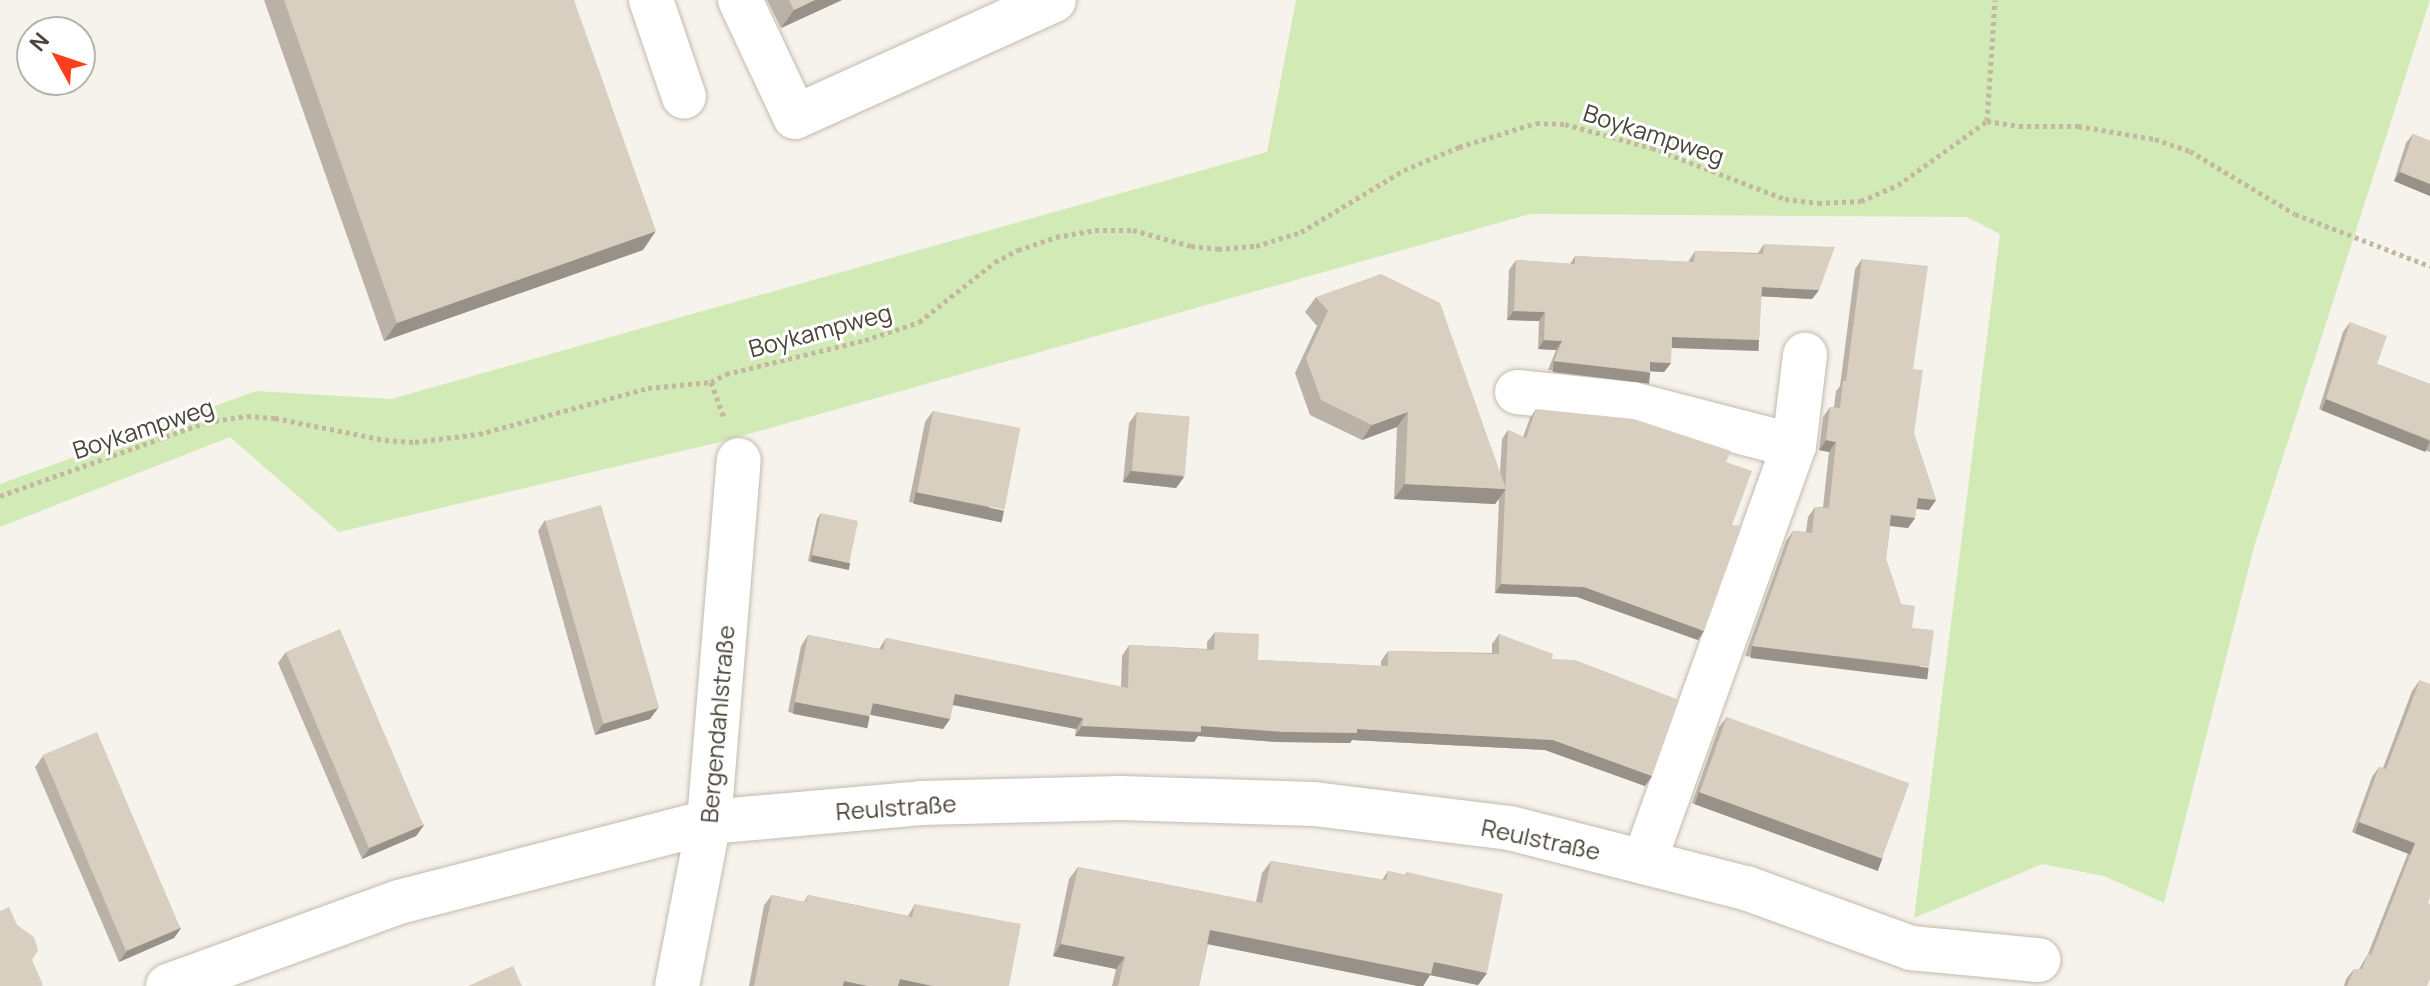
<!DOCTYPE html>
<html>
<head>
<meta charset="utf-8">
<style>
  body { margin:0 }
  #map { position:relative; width:2430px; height:986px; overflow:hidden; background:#f6f3ec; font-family:Manrope,sans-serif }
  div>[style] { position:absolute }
  .green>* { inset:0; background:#d2eab5 }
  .path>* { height:5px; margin-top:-2.5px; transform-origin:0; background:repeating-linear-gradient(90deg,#c4b79f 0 4px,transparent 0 8px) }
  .roads { filter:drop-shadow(0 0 2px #c2bbae) drop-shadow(0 0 2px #c2bbae) }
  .minor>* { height:44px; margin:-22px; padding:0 22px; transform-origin:22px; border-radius:22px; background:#fff }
  .wall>* { inset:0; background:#bab2a6 }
  .shaded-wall>* { inset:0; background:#979187; transform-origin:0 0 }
  .building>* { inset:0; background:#d8cfc1; transform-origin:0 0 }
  span { translate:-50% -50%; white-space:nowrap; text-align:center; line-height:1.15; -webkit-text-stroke:6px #fff; paint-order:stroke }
  .street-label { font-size:24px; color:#4b4439 }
  .north { position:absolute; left:16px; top:16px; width:80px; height:80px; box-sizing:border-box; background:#fff; border:2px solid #b7b4b0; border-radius:50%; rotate:310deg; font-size:22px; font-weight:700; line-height:32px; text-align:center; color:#4b4439 }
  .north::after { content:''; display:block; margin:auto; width:28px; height:36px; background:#fc3f1d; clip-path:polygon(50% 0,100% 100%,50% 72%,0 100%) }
</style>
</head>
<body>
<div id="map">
  <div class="green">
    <i style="clip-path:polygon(1296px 0,2430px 0,2254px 547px,2164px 903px,2104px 876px,2042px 864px,1914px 918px,2000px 234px,1967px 217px,1530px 214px,720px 442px,339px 532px,230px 437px,0 527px,0 484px,256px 391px,391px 399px,1267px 152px)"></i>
  </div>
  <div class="path">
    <i style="left:1987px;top:121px;width:32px;rotate:9deg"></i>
    <i style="left:2019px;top:126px;width:59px"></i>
    <i style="left:2078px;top:126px;width:78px;rotate:9.6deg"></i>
    <i style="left:2155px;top:139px;width:37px;rotate:19deg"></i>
    <i style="left:2190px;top:151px;width:122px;rotate:31deg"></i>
    <i style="left:2295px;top:214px;width:145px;rotate:21.1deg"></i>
    <i style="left:1987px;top:121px;width:121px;rotate:-86.2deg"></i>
    <i style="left:711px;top:382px;width:38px;rotate:70deg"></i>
    <i style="left:0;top:496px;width:220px;rotate:-19.7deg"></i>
    <i style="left:207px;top:422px;width:40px;rotate:-8.5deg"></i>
    <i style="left:247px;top:416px;width:28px;rotate:4deg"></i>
    <i style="left:275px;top:418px;width:112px;rotate:11.3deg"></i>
    <i style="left:385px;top:440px;width:30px;rotate:4deg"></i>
    <i style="left:415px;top:442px;width:64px;rotate:-7.1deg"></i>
    <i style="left:479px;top:434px;width:175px;rotate:-15.2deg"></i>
    <i style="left:648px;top:388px;width:63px;rotate:-5.4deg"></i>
    <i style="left:711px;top:382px;width:17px;rotate:-28deg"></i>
    <i style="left:726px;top:374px;width:143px;rotate:-13.7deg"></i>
    <i style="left:865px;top:340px;width:57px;rotate:-18.4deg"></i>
    <i style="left:919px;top:322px;width:97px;rotate:-38.3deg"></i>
    <i style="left:995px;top:262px;width:26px;rotate:-28deg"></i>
    <i style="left:1018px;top:250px;width:40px;rotate:-18.9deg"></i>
    <i style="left:1056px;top:237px;width:40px;rotate:-10deg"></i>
    <i style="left:1095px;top:230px;width:38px"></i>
    <i style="left:1133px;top:230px;width:60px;rotate:15.4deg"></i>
    <i style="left:1191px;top:246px;width:27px;rotate:6deg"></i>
    <i style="left:1218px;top:249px;width:38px;rotate:-5deg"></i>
    <i style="left:1256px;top:246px;width:47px;rotate:-17.3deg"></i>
    <i style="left:1301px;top:232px;width:120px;rotate:-31deg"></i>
    <i style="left:1404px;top:170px;width:60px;rotate:-22.7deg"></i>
    <i style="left:1459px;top:147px;width:81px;rotate:-17.3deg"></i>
    <i style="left:1536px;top:123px;width:29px;rotate:2deg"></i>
    <i style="left:1565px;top:124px;width:90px;rotate:15.4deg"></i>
    <i style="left:1652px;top:148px;width:142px;rotate:21deg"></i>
    <i style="left:1785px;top:199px;width:33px;rotate:7deg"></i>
    <i style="left:1818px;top:203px;width:43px;rotate:-2.7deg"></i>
    <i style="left:1861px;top:201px;width:40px;rotate:-23.4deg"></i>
    <i style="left:1898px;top:185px;width:110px;rotate:-35.7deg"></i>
  </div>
  <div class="roads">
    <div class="minor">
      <i style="left:651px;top:0;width:102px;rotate:71.2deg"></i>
      <i style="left:740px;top:0;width:129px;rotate:64.8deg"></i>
      <i style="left:795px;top:117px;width:284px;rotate:-24.3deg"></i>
      <i style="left:1517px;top:392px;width:116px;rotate:6deg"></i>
      <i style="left:1632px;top:404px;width:167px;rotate:14.5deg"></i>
      <i style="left:1644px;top:862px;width:442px;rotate:-70.2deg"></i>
      <i style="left:1794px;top:446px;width:92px;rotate:-83.1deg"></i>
      <i style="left:168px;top:986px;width:246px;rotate:-20deg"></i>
      <i style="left:399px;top:902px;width:320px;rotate:-14.5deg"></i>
      <i style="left:709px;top:822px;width:213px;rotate:-5.1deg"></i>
      <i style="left:921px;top:803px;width:200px;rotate:-1.4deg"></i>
      <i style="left:1121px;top:798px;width:193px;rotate:1.8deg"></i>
      <i style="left:1314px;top:804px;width:197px;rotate:7deg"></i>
      <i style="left:1510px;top:828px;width:244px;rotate:14.3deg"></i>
      <i style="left:1746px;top:888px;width:176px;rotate:20deg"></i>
      <i style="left:1911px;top:948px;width:128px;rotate:5.4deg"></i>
      <i style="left:677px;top:986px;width:167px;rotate:-79deg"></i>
      <i style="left:709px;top:822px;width:363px;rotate:-85.3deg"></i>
    </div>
  </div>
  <div class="wall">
    <i style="clip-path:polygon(264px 0,574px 0,643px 250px,384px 341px)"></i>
    <i style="clip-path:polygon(767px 0,842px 0,781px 28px)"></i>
    <i style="clip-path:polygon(2413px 134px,2430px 141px,2430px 196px,2394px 181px,2406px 143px)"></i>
    <i style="clip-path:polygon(1764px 244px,1819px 290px,1812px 299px,1761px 296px,1759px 340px,1753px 349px,1671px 346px,1671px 363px,1664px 372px,1650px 371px,1644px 381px,1548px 370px,1556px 350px,1538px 349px,1539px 321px,1507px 320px,1509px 270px,1516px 260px,1570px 264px,1575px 256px,1688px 262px,1695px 251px,1758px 253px)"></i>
    <i style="clip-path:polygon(1862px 259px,1913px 369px,1914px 434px,1936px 500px,1929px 510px,1916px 509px,1915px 518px,1908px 528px,1890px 526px,1886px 559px,1901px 604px,1912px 628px,1922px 677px,1745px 656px,1786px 541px,1793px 531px,1806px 532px,1808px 517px,1815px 507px,1823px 507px,1829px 452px,1819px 450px,1823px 417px,1830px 407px,1834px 407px,1836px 391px,1840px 386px,1855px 269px)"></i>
    <i style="clip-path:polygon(1316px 297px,1500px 473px,1502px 439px,1508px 430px,1523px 437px,1530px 418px,1536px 409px,1726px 462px,1732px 525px,1698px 640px,1577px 597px,1495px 593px,1499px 499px,1495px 504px,1394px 499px,1397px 427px,1362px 440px,1310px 415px,1295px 373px,1317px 326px,1305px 312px)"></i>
    <i style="clip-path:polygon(2350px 322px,2377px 364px,2430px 384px,2430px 452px,2319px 409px,2343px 332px)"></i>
    <i style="clip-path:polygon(933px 411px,997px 520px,909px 502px,925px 422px)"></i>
    <i style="clip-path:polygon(1137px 412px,1184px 477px,1176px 488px,1123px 482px,1129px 423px)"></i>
    <i style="clip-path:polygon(821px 513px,846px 569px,808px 561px,817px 519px)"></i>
    <i style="clip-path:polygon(545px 520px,658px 708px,650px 719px,595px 735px,538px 531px)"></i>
    <i style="clip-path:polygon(1215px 632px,1258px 660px,1381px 666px,1381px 661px,1388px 651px,1492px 653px,1492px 644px,1499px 634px,1552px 659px,1652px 776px,1645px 786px,1545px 750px,1352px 740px,1350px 743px,1277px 742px,1198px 736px,1194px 742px,1075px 736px,1076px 729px,953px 705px,950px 719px,943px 729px,870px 714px,863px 726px,788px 712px,801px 646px,808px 635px,879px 649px,886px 638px,1121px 687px,1122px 656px,1129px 645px,1207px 649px,1207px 642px)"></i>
    <i style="clip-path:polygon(286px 652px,424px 825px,416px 836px,362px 859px,278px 663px)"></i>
    <i style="clip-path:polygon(2420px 680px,2428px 903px,2427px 986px,2344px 986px,2346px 979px,2354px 969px,2359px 969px,2368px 954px,2408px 853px,2352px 832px,2372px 777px,2379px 767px,2383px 768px,2412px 691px)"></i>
    <i style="clip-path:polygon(1727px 717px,1883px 858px,1875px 869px,1692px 803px,1719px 727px)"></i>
    <i style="clip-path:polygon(43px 756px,181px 928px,174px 938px,119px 962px,35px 767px)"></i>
    <i style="clip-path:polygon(1271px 861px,1382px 880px,1388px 871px,1405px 875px,1407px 872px,1487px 973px,1478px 985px,1430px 975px,1423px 986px,1418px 986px,1208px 944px,1199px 986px,1112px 986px,1116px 969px,1053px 956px,1069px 879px,1078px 867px,1256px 902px,1262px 873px)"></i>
    <i style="clip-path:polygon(772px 895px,804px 902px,808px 895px,908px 916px,915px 904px,1009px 986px,749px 986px,764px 905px)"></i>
  </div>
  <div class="shaded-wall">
    <i style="clip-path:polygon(815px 0,842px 0,781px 28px,794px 10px)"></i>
    <i style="clip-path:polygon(2400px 172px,2430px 184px,2430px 196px,2394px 181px)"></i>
    <i style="clip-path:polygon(656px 231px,643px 250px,384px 341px,397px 323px)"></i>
    <i style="clip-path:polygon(1762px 287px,1819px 290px,1812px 299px,1755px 296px)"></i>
    <i style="clip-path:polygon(1514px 311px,1545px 312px,1539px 321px,1507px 320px)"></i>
    <i style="left:1672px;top:337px;width:87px;height:11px;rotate:2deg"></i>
    <i style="clip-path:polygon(1544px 340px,1562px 341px,1556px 350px,1538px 349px)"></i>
    <i style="left:1554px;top:361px;width:97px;height:11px;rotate:7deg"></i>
    <i style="clip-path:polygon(1650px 362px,1671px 363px,1664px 372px,1644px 371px)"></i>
    <i style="left:2326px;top:399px;width:112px;height:12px;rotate:22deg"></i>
    <i style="clip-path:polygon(1408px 412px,1397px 427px,1362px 440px,1372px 425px)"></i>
    <i style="clip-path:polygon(1826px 440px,1836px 442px,1829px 452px,1819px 450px)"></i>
    <i style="clip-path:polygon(1131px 471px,1184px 477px,1176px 488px,1123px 482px)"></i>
    <i style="clip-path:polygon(1405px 484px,1506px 489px,1495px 504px,1394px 499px)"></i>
    <i style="left:916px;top:492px;width:90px;height:12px;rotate:12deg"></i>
    <i style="clip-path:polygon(1918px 498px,1936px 500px,1929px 510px,1911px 508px)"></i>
    <i style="clip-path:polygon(1891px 515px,1915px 518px,1908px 528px,1884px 525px)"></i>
    <i style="left:812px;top:555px;width:39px;height:7px;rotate:12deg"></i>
    <i style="clip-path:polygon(1501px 584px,1584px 587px,1704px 631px,1698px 640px,1577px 597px,1495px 593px)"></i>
    <i style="left:1752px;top:646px;width:178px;height:12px;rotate:7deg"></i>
    <i style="clip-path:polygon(955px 694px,1083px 718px,1076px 729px,948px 704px)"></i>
    <i style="left:795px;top:702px;width:76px;height:12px;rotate:11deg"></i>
    <i style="clip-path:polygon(873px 703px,950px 719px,943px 729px,866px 714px)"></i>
    <i style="clip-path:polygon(658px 708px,650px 719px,595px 735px,603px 724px)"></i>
    <i style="clip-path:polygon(1082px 726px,1201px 726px,1357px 729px,1553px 740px,1652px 776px,1645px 786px,1545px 750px,1352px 740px,1350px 743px,1277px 742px,1198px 736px,1194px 742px,1075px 736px)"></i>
    <i style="left:1699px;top:792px;width:195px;height:13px;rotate:20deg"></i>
    <i style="left:2359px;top:822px;width:60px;height:12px;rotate:21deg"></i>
    <i style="clip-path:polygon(424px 825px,416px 836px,362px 859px,370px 848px)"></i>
    <i style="clip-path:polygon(181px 928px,174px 938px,119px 962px,127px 951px)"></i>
    <i style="clip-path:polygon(1210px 930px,1434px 962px,1487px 973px,1478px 985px,1430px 975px,1423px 986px,1418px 986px,1202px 943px)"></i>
    <i style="clip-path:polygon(1061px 944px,1125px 957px,1116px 969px,1053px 956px)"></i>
    <i style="clip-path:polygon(900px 979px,933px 986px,895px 986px)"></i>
    <i style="clip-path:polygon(844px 981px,868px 986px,840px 986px)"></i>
  </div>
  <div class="building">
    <i style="clip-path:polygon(284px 0,574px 0,656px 231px,397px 323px)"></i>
    <i style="clip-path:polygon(789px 0,815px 0,794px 10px)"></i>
    <i style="clip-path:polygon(2413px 134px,2430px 141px,2430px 184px,2400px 172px)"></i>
    <i style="clip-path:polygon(1764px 244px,1835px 247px,1819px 290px,1762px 287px,1759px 340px,1672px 337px,1671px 363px,1650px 362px,1650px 372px,1554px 361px,1562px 341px,1544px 340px,1545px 312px,1514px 311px,1516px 260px,1575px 264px,1575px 256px,1694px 262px,1695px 251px,1763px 254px)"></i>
    <i style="clip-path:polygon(1862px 259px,1928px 266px,1913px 369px,1923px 370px,1914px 434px,1936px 500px,1918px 498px,1915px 518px,1891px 515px,1886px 559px,1901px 604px,1915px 606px,1912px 628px,1934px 630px,1929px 667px,1752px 646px,1793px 531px,1812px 533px,1815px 507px,1829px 508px,1836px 442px,1826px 440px,1830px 407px,1840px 408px,1843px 381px,1846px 381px)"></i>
    <i style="clip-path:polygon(1381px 274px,1440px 303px,1506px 489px,1405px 484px,1408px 412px,1372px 425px,1321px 400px,1306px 358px,1328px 311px,1316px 297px)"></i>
    <i style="clip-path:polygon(2350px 322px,2387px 336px,2377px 364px,2430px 384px,2430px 440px,2326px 399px)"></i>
    <i style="clip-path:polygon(1536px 409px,1634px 419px,1731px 451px,1726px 462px,1752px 471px,1732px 525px,1742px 526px,1704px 631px,1584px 587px,1501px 584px,1508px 430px,1526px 438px)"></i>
    <i style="left:933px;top:411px;width:89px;height:83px;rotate:11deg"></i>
    <i style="left:1137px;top:412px;width:53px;height:59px;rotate:5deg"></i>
    <i style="left:601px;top:505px;width:211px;height:58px;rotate:74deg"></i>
    <i style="left:821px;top:513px;width:38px;height:43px;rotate:12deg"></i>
    <i style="left:340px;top:629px;width:213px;height:59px;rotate:67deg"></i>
    <i style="clip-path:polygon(1215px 632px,1259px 634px,1258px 660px,1388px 666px,1388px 651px,1499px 654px,1499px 634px,1553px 654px,1552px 659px,1575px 660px,1679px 700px,1652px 776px,1553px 740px,1357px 729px,1357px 733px,1284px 732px,1201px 726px,1201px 732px,1082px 726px,1083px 718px,955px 694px,950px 719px,873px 703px,870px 716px,795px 702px,808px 635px,883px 650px,886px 638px,1128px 688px,1129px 645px,1214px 650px)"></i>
    <i style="clip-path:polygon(2420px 680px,2430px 684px,2430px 897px,2428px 903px,2430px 904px,2430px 979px,2427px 986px,2347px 986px,2354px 969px,2362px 969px,2368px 954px,2371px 955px,2415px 843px,2359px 822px,2379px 767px,2386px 769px)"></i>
    <i style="left:1727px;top:717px;width:194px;height:80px;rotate:20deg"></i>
    <i style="left:97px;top:732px;width:213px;height:59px;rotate:67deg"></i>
    <i style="clip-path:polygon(1271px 861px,1386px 880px,1388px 871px,1407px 875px,1407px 872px,1503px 894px,1487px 973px,1434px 962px,1431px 974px,1210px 930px,1199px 986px,1118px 986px,1125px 957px,1061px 944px,1078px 867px,1262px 903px)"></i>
    <i style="clip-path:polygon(772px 895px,806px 902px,808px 895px,912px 917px,915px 904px,1021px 924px,1009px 986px,933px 986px,900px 979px,898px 986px,868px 986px,844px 981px,843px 986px,754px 986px)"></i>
    <i style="clip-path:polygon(9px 907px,17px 925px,34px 937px,38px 950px,32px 960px,43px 985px,41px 986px,0 986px,0 911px)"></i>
    <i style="clip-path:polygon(513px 966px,522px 986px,468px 986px)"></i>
  </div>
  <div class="street-label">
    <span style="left:1654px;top:134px;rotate:18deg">Boykampweg</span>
    <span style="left:820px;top:330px;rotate:-15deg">Boykampweg</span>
    <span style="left:143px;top:428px;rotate:-18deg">Boykampweg</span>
    <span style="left:717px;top:724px;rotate:-85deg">Bergendahlstraße</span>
    <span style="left:896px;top:807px;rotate:-4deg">Reulstraße</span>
    <span style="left:1541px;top:839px;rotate:12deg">Reulstraße</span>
  </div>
  <div class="north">N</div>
</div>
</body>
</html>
